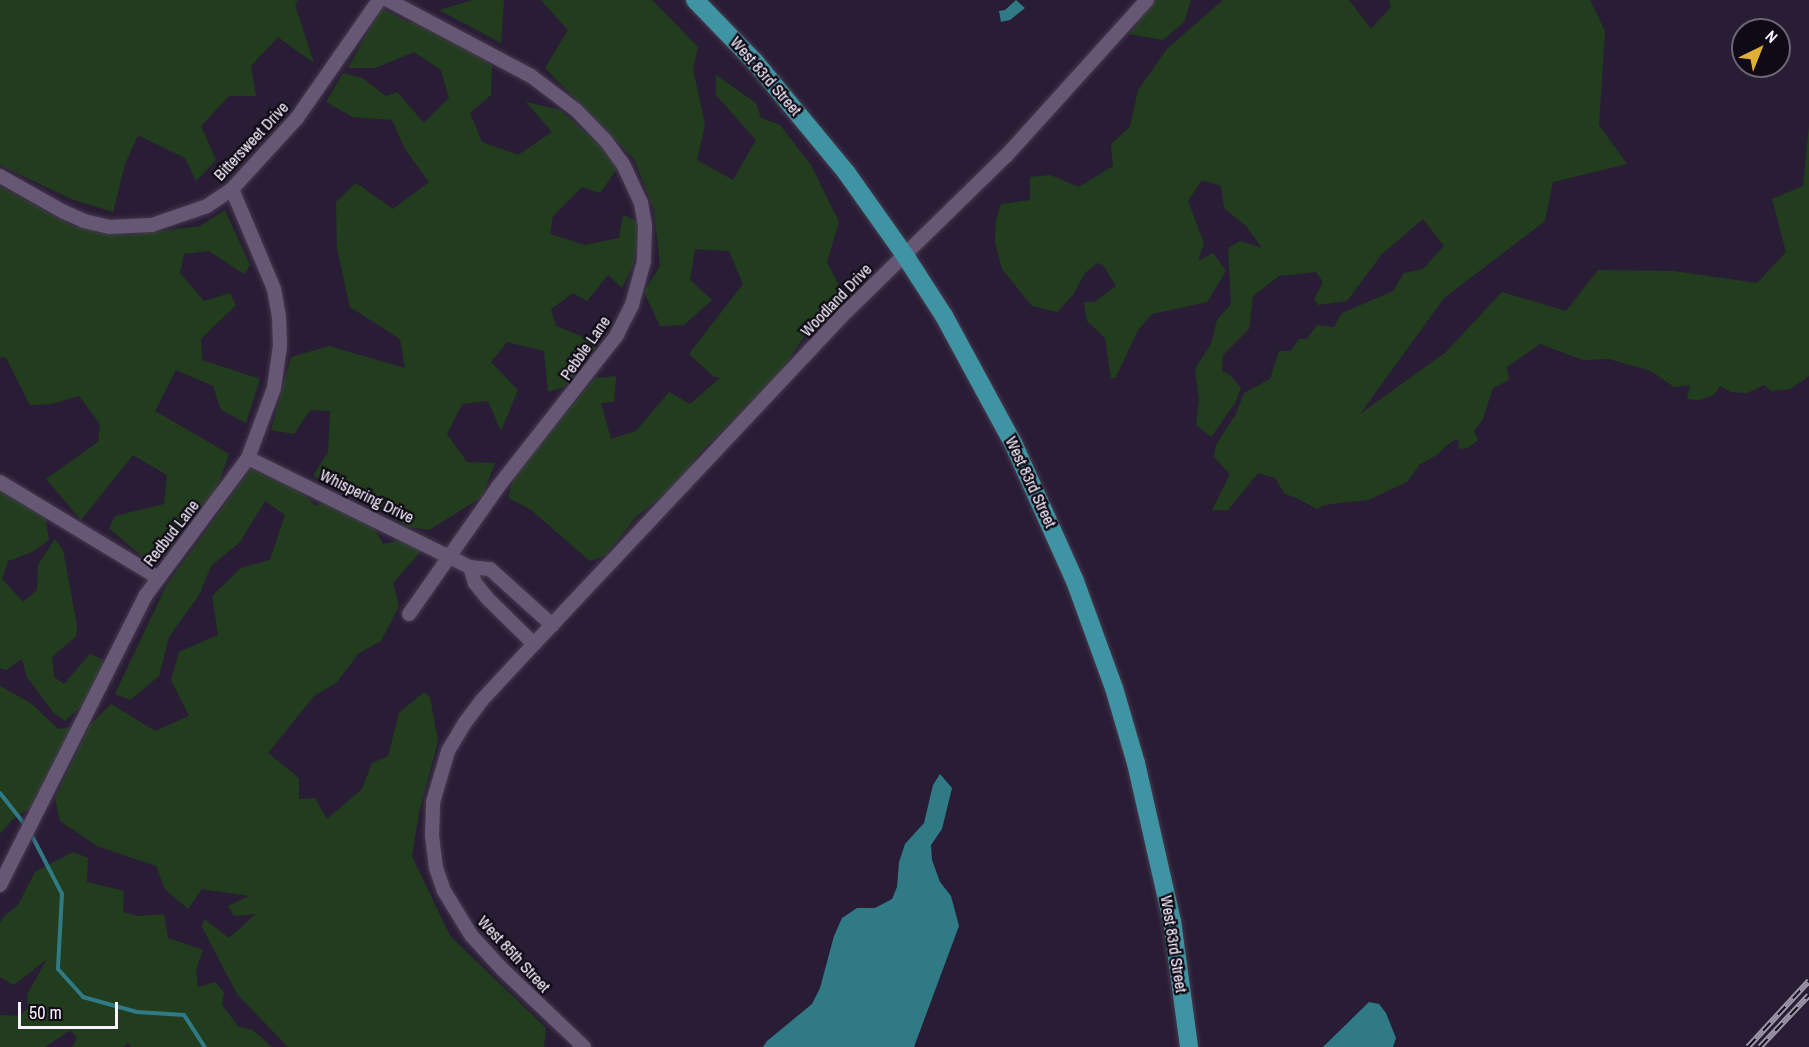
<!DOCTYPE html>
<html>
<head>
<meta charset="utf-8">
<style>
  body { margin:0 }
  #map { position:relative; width:1809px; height:1047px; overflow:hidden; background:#291d35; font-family:"Archivo Narrow",sans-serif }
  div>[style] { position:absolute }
  .green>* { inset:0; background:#223d1e }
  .water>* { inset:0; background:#307a86 }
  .stream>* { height:4px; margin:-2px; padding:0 2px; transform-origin:2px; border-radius:2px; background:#307a86 }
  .roads { filter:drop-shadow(0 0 2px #453a4e) drop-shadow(0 0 2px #453a4e) }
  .minor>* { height:14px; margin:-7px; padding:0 7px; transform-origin:7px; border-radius:7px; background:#665874 }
  .major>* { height:18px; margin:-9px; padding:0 9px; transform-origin:9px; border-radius:9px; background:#3f94a3 }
  .rail>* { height:6px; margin-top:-3px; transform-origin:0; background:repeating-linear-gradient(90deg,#0f0a15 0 11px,#9e95a8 0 22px); box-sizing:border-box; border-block:2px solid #9e95a8 }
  span { translate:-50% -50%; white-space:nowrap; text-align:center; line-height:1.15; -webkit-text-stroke:4.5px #0f0a15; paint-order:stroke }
  .street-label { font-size:16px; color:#f8f1ff }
  .north { position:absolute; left:1731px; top:18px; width:60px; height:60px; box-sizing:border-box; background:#0f0a15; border:2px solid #6c6673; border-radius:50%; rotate:43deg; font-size:16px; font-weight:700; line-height:24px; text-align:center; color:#f8f1ff }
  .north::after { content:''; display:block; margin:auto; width:21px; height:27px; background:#dfb034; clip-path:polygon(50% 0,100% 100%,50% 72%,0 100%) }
  .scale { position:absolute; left:18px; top:1002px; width:100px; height:27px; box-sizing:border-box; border:3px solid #f8f1ff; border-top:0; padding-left:8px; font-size:18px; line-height:21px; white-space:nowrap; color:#f8f1ff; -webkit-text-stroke:4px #0f0a15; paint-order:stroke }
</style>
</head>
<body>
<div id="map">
  <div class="green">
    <i style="clip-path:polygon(0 0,298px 0,295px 5px,314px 63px,278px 37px,251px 66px,256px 96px,229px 96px,201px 126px,216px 160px,196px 181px,185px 158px,138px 135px,125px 164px,113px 212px,71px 199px,0 165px)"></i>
    <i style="clip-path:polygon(473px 0,504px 0,501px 43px,439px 10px)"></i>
    <i style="clip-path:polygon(541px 0,652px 0,698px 47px,693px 69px,705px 125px,697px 160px,733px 180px,756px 140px,716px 95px,716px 75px,756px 103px,761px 118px,780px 125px,811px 165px,839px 222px,827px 262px,841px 290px,819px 314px,782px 370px,698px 455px,680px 482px,636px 517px,606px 555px,590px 561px,530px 509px,508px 498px,516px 470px,595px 378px,616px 376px,614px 402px,601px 403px,611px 439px,636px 431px,669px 392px,690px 404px,720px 378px,714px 377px,689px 354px,743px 284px,729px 251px,695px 249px,690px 280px,712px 300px,684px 325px,660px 326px,644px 292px,660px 266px,654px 210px,634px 159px,545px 68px,568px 30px)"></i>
    <i style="clip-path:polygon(1154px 0,1191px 0,1184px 22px,1163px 40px,1129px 34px)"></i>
    <i style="clip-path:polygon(1223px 0,1349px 0,1371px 29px,1391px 7px,1389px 0,1590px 0,1605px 31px,1599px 125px,1627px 164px,1553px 182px,1545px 221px,1444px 298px,1360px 414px,1446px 352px,1502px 292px,1566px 311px,1598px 270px,1674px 271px,1757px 283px,1786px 252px,1772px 199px,1803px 186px,1809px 125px,1809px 376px,1790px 389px,1771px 391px,1764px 385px,1747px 393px,1731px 392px,1720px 386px,1714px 395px,1699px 400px,1687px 399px,1690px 385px,1674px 387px,1651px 371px,1609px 359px,1583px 360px,1540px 344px,1507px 367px,1509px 380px,1493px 388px,1482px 421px,1474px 431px,1478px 440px,1468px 448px,1459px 449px,1458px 439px,1451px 442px,1435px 456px,1420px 464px,1407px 482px,1368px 500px,1324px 505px,1317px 509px,1297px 498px,1285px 494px,1275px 478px,1258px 473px,1228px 510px,1212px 510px,1230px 474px,1214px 457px,1216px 445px,1236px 414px,1244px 393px,1270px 379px,1279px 351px,1291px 351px,1299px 339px,1307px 339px,1317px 325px,1334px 327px,1342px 313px,1393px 291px,1404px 273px,1423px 269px,1444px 246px,1423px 219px,1382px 254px,1347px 301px,1318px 305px,1314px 299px,1323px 282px,1316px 272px,1279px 276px,1253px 296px,1249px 329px,1223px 355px,1222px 371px,1230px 375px,1241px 388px,1235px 403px,1211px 437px,1196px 425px,1199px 400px,1195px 369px,1211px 344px,1217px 320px,1231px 304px,1228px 248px,1240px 241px,1262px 248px,1246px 226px,1224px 208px,1221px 186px,1202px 180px,1188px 201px,1204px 243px,1198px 261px,1213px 253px,1226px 271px,1207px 302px,1152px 314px,1138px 330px,1116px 377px,1111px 379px,1105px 338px,1087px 321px,1084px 302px,1094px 302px,1116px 286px,1103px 265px,1097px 263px,1085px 273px,1073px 295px,1057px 312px,1032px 306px,1002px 269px,995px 242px,996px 220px,1001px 204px,1030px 200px,1030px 177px,1050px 175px,1079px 187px,1113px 166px,1111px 144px,1130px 127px,1138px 90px,1167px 49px)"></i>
    <i style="clip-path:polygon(381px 8px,408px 22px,423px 23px,492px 65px,491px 95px,470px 113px,482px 142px,518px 155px,552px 132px,526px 102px,560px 110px,599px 144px,617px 169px,600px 193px,582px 187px,553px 216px,550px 234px,585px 245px,619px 238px,623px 215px,639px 222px,634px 264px,622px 288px,608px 275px,587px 301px,573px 293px,551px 309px,556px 326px,599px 343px,564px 387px,548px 392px,544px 351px,507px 342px,491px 362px,518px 390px,501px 431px,488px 401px,462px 404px,447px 434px,467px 462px,495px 463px,482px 497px,429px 530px,408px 527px,350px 491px,313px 476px,328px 452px,330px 411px,310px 410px,294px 434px,271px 430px,291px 357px,329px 346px,405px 368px,400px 339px,350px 307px,337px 249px,336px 202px,356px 183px,393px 209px,429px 182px,405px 149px,392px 120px,353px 117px,326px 102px,343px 73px,362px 78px,386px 96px,397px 92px,424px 123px,449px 98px,441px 70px,414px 52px,375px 68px,348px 68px)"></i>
    <i style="clip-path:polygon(0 186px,73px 226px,130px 235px,200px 226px,225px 210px,250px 265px,244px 274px,209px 251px,184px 254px,180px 273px,204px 301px,230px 293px,236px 305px,201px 339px,202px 360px,260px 379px,246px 423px,221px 410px,213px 386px,176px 370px,155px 411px,229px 454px,215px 494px,190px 514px,167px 554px,145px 559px,109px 528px,115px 516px,164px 504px,167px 475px,133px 455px,81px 520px,46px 479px,98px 442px,100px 424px,79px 396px,51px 404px,30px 405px,6px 358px,0 357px)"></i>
    <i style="clip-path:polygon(251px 468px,303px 493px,316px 506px,327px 501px,375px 529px,383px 544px,405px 539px,422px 550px,393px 583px,399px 606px,381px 641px,359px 653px,336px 683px,314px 696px,268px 753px,299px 778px,299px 799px,315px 798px,327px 819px,362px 789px,372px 763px,388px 756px,399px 713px,424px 692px,430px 697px,438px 741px,419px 813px,412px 856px,450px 936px,546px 1028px,544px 1047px,288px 1047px,237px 994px,202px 927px,204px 919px,229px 938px,256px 914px,234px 916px,228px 906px,249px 896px,202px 889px,188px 909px,165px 889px,156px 866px,97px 846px,60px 821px,55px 798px,89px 726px,111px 704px,155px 731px,189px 716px,171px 680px,179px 652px,218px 635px,212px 596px,241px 568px,270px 560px,285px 515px,265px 501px,240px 542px,211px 566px,199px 595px,169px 637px,159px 676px,130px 700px,115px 694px,166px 586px)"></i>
    <i style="clip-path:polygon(0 489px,45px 516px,49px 540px,32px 552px,8px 561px,2px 579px,23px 602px,37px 590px,38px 565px,55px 539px,63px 550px,77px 626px,76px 636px,52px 657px,54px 677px,64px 684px,90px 654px,103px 660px,102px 675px,86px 702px,65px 721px,53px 712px,27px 677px,22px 659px,6px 670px,0 668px)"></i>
    <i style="clip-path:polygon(0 686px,32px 704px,58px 729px,70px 727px,71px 737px,40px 801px,12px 820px,0 834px)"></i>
    <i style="clip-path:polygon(73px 852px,88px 858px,87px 882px,124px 891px,123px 912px,138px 916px,164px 914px,168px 938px,203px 950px,196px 970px,198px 987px,215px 982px,224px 992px,222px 1005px,239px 1027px,253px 1030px,272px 1047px,131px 1047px,128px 1043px,123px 1047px,72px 1047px,77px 1038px,70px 1030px,45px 1047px,0 1047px,0 1015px,19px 1016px,28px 1008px,27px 995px,47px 959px,14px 985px,0 977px,0 923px,3px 917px,18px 905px,35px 872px)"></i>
  </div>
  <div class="water">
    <i style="clip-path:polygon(1016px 0,1025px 8px,1010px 20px,1001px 22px,999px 11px,1005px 10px)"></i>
    <i style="clip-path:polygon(940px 774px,952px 788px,942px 829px,931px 845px,932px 860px,940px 882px,951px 896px,959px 926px,914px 1047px,763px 1047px,767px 1041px,812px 1004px,820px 988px,834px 936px,842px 918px,857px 908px,875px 908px,892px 899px,897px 887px,899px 862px,905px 844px,924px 823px,933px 785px)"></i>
    <i style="clip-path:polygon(1369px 1002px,1379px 1004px,1386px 1013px,1396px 1038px,1393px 1047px,1323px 1047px)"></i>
  </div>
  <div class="stream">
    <i style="left:0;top:793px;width:42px;rotate:51.8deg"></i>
    <i style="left:30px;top:832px;width:70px;rotate:62.7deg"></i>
    <i style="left:62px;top:894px;width:75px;rotate:93.1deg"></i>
    <i style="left:58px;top:969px;width:38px;rotate:48deg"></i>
    <i style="left:83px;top:997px;width:56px;rotate:15.5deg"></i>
    <i style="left:137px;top:1012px;width:47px;rotate:3.7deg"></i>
    <i style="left:184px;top:1015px;width:38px;rotate:57deg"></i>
  </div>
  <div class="roads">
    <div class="minor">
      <i style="left:388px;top:0;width:162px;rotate:28deg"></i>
      <i style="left:531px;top:76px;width:56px;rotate:37.1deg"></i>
      <i style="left:576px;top:110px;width:43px;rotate:45.9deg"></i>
      <i style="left:606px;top:141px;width:29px;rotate:54deg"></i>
      <i style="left:623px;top:164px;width:43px;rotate:65.2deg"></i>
      <i style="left:641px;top:203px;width:23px;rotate:80deg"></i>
      <i style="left:645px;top:226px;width:35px;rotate:92deg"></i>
      <i style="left:644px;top:261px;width:46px;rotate:105.3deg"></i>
      <i style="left:632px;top:305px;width:34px;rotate:117deg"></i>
      <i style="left:617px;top:335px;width:193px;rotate:128.1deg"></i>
      <i style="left:498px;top:487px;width:155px;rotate:125deg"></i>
      <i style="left:0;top:176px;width:73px;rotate:29.4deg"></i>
      <i style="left:64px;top:212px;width:22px;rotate:24deg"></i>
      <i style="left:84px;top:221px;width:26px;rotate:13deg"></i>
      <i style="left:109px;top:227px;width:43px;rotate:-2.7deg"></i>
      <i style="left:152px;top:225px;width:58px;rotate:-19.1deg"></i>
      <i style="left:207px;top:206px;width:30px;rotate:-34deg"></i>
      <i style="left:232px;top:189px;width:96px;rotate:-47.5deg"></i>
      <i style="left:297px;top:118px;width:144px;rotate:-55.2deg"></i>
      <i style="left:248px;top:458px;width:247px;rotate:26.2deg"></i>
      <i style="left:470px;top:567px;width:20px;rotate:6deg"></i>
      <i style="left:490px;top:569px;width:84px;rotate:42.1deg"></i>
      <i style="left:0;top:482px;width:184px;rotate:31.2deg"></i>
      <i style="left:470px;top:567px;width:17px;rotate:73deg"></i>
      <i style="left:475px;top:583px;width:19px;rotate:51deg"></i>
      <i style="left:487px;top:598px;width:66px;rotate:44.4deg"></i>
      <i style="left:0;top:885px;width:325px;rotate:-63.3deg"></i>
      <i style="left:146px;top:595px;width:171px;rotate:-53.3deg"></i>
      <i style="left:248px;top:458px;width:75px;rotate:-69.6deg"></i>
      <i style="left:274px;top:388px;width:42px;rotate:-81.9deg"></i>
      <i style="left:280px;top:346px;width:29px;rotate:-92deg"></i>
      <i style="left:279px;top:317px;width:28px;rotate:-100deg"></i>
      <i style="left:274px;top:289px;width:108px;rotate:-112.8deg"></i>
      <i style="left:584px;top:1047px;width:113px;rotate:-136.4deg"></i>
      <i style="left:502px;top:969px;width:46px;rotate:-132.4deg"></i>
      <i style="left:471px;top:935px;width:52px;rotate:-121.5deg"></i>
      <i style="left:444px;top:891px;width:24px;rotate:-109deg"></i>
      <i style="left:436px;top:868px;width:32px;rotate:-97deg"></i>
      <i style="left:432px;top:836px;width:34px;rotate:-88deg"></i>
      <i style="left:433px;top:802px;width:53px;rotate:-73.6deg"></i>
      <i style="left:448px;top:751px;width:31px;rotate:-59deg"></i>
      <i style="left:464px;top:724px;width:30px;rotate:-53deg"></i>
      <i style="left:482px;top:700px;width:76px;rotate:-47.1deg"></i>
      <i style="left:534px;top:644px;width:456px;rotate:-46.8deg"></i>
      <i style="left:846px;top:312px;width:223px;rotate:-44.3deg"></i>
      <i style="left:1006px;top:156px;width:210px;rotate:-47.9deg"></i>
    </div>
    <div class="major">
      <i style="left:695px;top:0;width:86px;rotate:45.9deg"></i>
      <i style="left:755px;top:62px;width:143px;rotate:50.4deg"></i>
      <i style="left:846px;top:172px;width:100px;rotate:54.7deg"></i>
      <i style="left:904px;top:254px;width:74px;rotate:57.2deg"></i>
      <i style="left:944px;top:316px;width:145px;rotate:61.5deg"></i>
      <i style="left:1013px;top:443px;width:151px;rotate:65.8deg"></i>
      <i style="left:1075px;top:581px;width:114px;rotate:70deg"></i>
      <i style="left:1114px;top:688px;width:78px;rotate:73.7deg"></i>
      <i style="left:1136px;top:763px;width:162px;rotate:77.2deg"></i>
      <i style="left:1172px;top:921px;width:127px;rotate:82.3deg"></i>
    </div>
  </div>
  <div class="rail">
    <i style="left:1748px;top:1047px;width:90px;rotate:-47.3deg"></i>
    <i style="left:1760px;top:1047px;width:71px;rotate:-46.7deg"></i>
  </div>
  <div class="street-label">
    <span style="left:766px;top:76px;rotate:49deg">West 83rd Street</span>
    <span style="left:251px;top:141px;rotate:-47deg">Bittersweet Drive</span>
    <span style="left:836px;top:300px;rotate:-46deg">Woodland Drive</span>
    <span style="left:585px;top:348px;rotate:-55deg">Pebble Lane</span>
    <span style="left:1031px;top:482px;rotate:65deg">West 83rd Street</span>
    <span style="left:367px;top:496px;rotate:26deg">Whispering Drive</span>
    <span style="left:171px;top:533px;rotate:-52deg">Redbud Lane</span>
    <span style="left:1174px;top:944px;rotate:81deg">West 83rd Street</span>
    <span style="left:514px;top:954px;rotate:47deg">West 85th Street</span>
  </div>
  <div class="north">N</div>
  <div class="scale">50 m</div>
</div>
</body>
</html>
